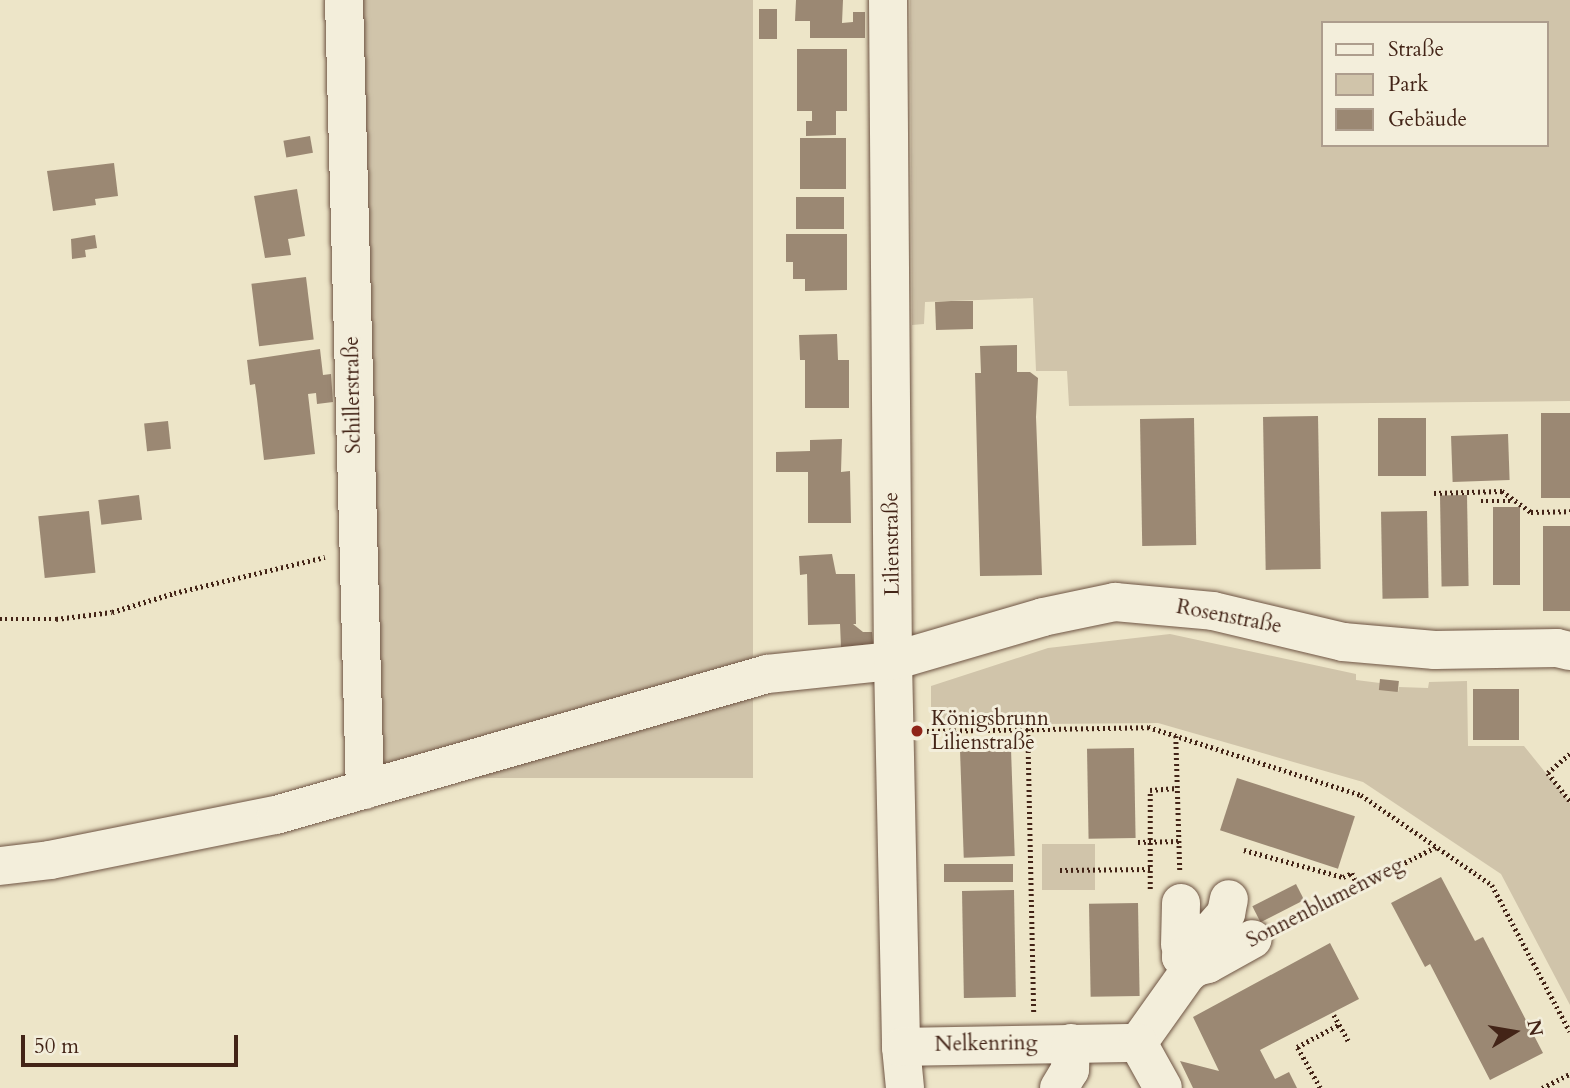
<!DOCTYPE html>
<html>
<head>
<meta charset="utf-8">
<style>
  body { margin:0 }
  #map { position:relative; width:1570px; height:1088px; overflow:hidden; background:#ede5c8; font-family:Cardo,serif }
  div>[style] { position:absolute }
  .green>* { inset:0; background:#d0c4aa; transform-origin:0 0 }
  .building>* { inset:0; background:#9b8873; transform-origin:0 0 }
  .path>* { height:4.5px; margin-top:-2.25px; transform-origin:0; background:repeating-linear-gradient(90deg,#432417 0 2px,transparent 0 5.5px) }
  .roads { filter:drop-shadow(0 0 2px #6e5443) drop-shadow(0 0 2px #6e5443) }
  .minor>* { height:38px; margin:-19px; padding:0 19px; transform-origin:19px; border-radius:19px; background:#f3eedb }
  .dots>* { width:19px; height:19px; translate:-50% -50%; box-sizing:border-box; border:4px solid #f3eedb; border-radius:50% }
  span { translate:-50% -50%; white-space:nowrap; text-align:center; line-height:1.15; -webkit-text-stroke:6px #f3eedb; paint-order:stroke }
  .street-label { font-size:21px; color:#432417 }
  .poi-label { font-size:21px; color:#432417 }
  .left { translate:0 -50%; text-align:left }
  .legend { position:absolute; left:1321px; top:21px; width:228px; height:126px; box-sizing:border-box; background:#f3eedb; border:2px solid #ad9d8d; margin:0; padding:9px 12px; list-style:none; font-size:21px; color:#432417 }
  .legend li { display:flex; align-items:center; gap:14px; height:35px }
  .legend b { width:35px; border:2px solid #ad9d8d }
  .north { position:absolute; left:1479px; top:997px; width:70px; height:70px; -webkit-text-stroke:5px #f3eedb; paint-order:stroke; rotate:79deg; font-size:19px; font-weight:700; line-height:28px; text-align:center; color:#432417 }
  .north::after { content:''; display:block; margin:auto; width:24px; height:32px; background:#432417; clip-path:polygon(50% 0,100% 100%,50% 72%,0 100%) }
  .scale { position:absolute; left:21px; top:1035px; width:217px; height:32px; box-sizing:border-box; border:4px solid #432417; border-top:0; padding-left:9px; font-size:21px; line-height:24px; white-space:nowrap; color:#432417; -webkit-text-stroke:5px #f3eedb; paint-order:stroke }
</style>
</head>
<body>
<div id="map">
  <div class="green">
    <i style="left:353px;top:0;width:400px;height:778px"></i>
    <i style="clip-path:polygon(evenodd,910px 0,1570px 0,1570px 401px,1069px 406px,1067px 371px,1036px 371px,1033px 298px,925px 302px,924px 324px,912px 325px,910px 0,1323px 23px,1547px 23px,1547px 145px,1323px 145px,1323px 23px)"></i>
    <i style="clip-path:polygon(1170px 634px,1356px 674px,1356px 680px,1380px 683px,1398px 692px,1399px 687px,1428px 688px,1429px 682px,1467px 681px,1468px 746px,1524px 746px,1570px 803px,1570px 1005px,1501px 874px,1363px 782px,1158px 723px,931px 725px,931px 686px,1048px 648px)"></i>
    <i style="left:1042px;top:844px;width:53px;height:46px"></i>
  </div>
  <div class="building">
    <i style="clip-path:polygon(796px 0,843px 0,842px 23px,853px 22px,853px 12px,865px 12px,865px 38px,810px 38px,810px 21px,795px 21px)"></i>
    <i style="left:759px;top:9px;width:18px;height:30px"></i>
    <i style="clip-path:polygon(797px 49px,847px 49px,847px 111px,836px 111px,836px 135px,806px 136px,806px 121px,812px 121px,812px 111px,797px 111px)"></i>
    <i style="left:310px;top:136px;width:17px;height:27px;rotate:80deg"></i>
    <i style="left:800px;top:138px;width:46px;height:51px"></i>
    <i style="clip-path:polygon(114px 163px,118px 196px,95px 199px,96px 205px,53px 211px,47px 171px)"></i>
    <i style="clip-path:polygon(297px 189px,305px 236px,288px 239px,291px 255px,265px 258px,254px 196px)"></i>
    <i style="left:796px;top:197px;width:48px;height:32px"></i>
    <i style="clip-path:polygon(786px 234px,847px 234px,847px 290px,805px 291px,805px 279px,793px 279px,793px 262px,786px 262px)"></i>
    <i style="clip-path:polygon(95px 235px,97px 248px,85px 250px,86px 257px,72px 259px,71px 239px)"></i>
    <i style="left:306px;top:277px;width:63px;height:55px;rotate:83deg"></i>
    <i style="clip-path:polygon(951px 301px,973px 301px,973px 329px,936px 330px,935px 302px)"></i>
    <i style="clip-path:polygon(837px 334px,838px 360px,849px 360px,849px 408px,805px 408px,805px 360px,800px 360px,799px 335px)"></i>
    <i style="clip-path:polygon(1017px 345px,1017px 372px,1030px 372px,1038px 378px,1036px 417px,1042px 575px,980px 576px,975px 373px,981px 373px,980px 346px)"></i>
    <i style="clip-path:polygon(320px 349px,323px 375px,331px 374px,333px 402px,317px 404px,316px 393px,308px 394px,315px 454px,264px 460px,257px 399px,255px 384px,250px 385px,247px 360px)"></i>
    <i style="left:1541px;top:413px;width:29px;height:85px"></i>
    <i style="left:1318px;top:416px;width:153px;height:55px;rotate:89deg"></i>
    <i style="left:1194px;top:418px;width:127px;height:54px;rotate:89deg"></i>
    <i style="left:1378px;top:418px;width:48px;height:58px"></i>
    <i style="left:168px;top:421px;width:28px;height:24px;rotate:84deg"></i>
    <i style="left:1508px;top:434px;width:46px;height:57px;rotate:88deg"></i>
    <i style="clip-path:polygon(842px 439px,841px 472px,850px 471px,851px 523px,808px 523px,808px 472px,776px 472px,776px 452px,810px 451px,810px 440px)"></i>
    <i style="left:139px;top:495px;width:25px;height:41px;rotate:83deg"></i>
    <i style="left:1467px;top:495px;width:91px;height:27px;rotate:89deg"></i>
    <i style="left:1493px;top:507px;width:27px;height:78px"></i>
    <i style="left:89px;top:511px;width:62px;height:51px;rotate:84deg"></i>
    <i style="left:1427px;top:511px;width:87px;height:46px;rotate:89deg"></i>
    <i style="left:1543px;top:526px;width:27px;height:85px"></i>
    <i style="clip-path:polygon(832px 554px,836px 574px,855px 574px,856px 624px,853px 624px,863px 632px,872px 632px,873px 644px,841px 647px,840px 624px,808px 625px,807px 574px,800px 575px,799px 556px)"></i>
    <i style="left:1380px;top:679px;width:19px;height:11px;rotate:6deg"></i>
    <i style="left:1473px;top:689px;width:46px;height:51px"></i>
    <i style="left:1134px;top:748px;width:90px;height:47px;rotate:89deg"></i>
    <i style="left:1011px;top:749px;width:107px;height:51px;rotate:88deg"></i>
    <i style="left:1237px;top:778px;width:124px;height:55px;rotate:18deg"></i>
    <i style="left:1013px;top:864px;width:18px;height:69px;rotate:90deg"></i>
    <i style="clip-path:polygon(1441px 877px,1475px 941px,1483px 937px,1543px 1053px,1490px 1080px,1430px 964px,1425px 967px,1391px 903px)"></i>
    <i style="left:1296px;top:884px;width:18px;height:49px;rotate:63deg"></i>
    <i style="left:1014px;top:890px;width:107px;height:52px;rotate:89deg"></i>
    <i style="left:1138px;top:903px;width:93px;height:49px;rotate:89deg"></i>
    <i style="clip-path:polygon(1330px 943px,1359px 999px,1260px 1050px,1275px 1079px,1289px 1072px,1297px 1088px,1193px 1088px,1180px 1061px,1219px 1071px,1193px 1017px)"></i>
  </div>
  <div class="path">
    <i style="left:1434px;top:493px;width:68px;rotate:-1.7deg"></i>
    <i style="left:1502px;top:491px;width:36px;rotate:36deg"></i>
    <i style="left:1531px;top:512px;width:39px;rotate:-1deg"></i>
    <i style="left:1481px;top:501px;width:33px"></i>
    <i style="left:0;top:619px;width:56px"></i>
    <i style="left:56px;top:619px;width:56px;rotate:-7.1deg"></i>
    <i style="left:112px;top:612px;width:65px;rotate:-17deg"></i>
    <i style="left:174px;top:593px;width:155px;rotate:-13.4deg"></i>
    <i style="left:1028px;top:729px;width:285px;rotate:88.8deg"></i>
    <i style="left:927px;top:731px;width:221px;rotate:-1deg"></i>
    <i style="left:1148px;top:727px;width:224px;rotate:17.7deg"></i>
    <i style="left:1361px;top:795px;width:159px;rotate:34.5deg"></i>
    <i style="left:1492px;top:885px;width:166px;rotate:62deg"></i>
    <i style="left:1176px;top:736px;width:135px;rotate:88.3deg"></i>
    <i style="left:1570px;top:754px;width:29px;rotate:139deg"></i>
    <i style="left:1548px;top:773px;width:36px;rotate:52deg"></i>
    <i style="left:1138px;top:842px;width:41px;rotate:-1.4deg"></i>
    <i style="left:1244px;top:850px;width:103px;rotate:15.3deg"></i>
    <i style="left:1343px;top:877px;width:10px;rotate:-24deg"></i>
    <i style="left:1352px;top:873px;width:14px;rotate:65deg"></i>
    <i style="left:1060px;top:870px;width:90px;rotate:-0.6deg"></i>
    <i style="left:1150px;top:889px;width:99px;rotate:-90deg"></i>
    <i style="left:1150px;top:790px;width:27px;rotate:-4deg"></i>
    <i style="left:1282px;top:925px;width:175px;rotate:-26.9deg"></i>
    <i style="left:1334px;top:1015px;width:31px;rotate:61deg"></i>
    <i style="left:1320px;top:1088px;width:47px;rotate:-119.3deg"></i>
    <i style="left:1297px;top:1047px;width:49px;rotate:-28.1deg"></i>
    <i style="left:1542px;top:1088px;width:31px;rotate:-27deg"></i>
  </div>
  <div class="roads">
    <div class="minor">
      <i style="left:344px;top:0;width:790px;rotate:88.48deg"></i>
      <i style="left:888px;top:0;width:661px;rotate:89.57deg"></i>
      <i style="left:893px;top:661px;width:386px;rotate:88.8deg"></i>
      <i style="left:901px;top:1047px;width:41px;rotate:84.4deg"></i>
      <i style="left:0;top:866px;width:50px;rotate:-6.8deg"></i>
      <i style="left:50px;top:860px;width:230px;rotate:-11.3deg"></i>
      <i style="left:276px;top:815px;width:511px;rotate:-16.02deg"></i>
      <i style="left:767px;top:674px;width:127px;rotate:-5.9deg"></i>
      <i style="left:893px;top:661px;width:156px;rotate:-16.3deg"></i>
      <i style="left:1043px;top:617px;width:74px;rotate:-11.8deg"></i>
      <i style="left:1115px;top:602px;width:98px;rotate:5.2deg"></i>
      <i style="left:1213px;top:611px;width:134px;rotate:13.4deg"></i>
      <i style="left:1343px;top:642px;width:92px;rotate:5deg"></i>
      <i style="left:1435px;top:650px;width:122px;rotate:-0.9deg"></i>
      <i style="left:1557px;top:648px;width:13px;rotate:13deg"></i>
      <i style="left:1208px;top:934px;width:28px;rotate:-49deg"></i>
      <i style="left:1226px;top:913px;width:14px;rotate:-78deg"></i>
      <i style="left:1180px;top:945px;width:42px;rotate:-88.6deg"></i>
      <i style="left:1212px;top:960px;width:12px;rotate:-70deg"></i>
      <i style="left:1216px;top:949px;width:17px;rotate:-118deg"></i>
      <i style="left:1208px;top:934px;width:17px;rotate:-173deg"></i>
      <i style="left:1191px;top:932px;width:11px;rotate:135deg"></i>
      <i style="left:1183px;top:940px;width:17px;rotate:97deg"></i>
      <i style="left:1181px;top:957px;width:18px;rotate:34deg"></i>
      <i style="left:1196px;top:967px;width:12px;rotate:-14deg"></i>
      <i style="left:1208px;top:964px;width:51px;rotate:-29.1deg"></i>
      <i style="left:1138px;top:1043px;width:85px;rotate:-54.6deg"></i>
      <i style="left:1187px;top:974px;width:11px;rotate:-38deg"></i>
      <i style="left:901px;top:1047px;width:237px;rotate:-1deg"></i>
      <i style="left:1138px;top:1043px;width:51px;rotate:60.9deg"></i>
      <i style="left:1059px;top:1088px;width:21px;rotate:-59deg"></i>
      <i style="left:1070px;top:1070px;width:27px;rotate:-88deg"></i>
    </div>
  </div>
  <div class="dots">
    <i style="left:917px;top:731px;background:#8f2418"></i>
  </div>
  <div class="street-label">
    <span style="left:353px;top:395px;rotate:-91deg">Schillerstraße</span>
    <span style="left:892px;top:544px;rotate:-91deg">Lilienstraße</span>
    <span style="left:1229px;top:617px;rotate:11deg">Rosenstraße</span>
    <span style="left:1325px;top:903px;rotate:-27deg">Sonnenblumenweg</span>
    <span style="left:986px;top:1044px;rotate:-1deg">Nelkenring</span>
  </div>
  <div class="poi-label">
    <span class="left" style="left:931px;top:731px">Königsbrunn<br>Lilienstraße</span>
  </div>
  <ul class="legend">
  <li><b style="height:9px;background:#f3eedb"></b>Straße</li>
  <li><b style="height:19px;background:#d0c4aa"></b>Park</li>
  <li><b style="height:19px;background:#9b8873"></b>Gebäude</li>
  </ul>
  <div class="north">N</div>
  <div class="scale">50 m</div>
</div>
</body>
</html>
